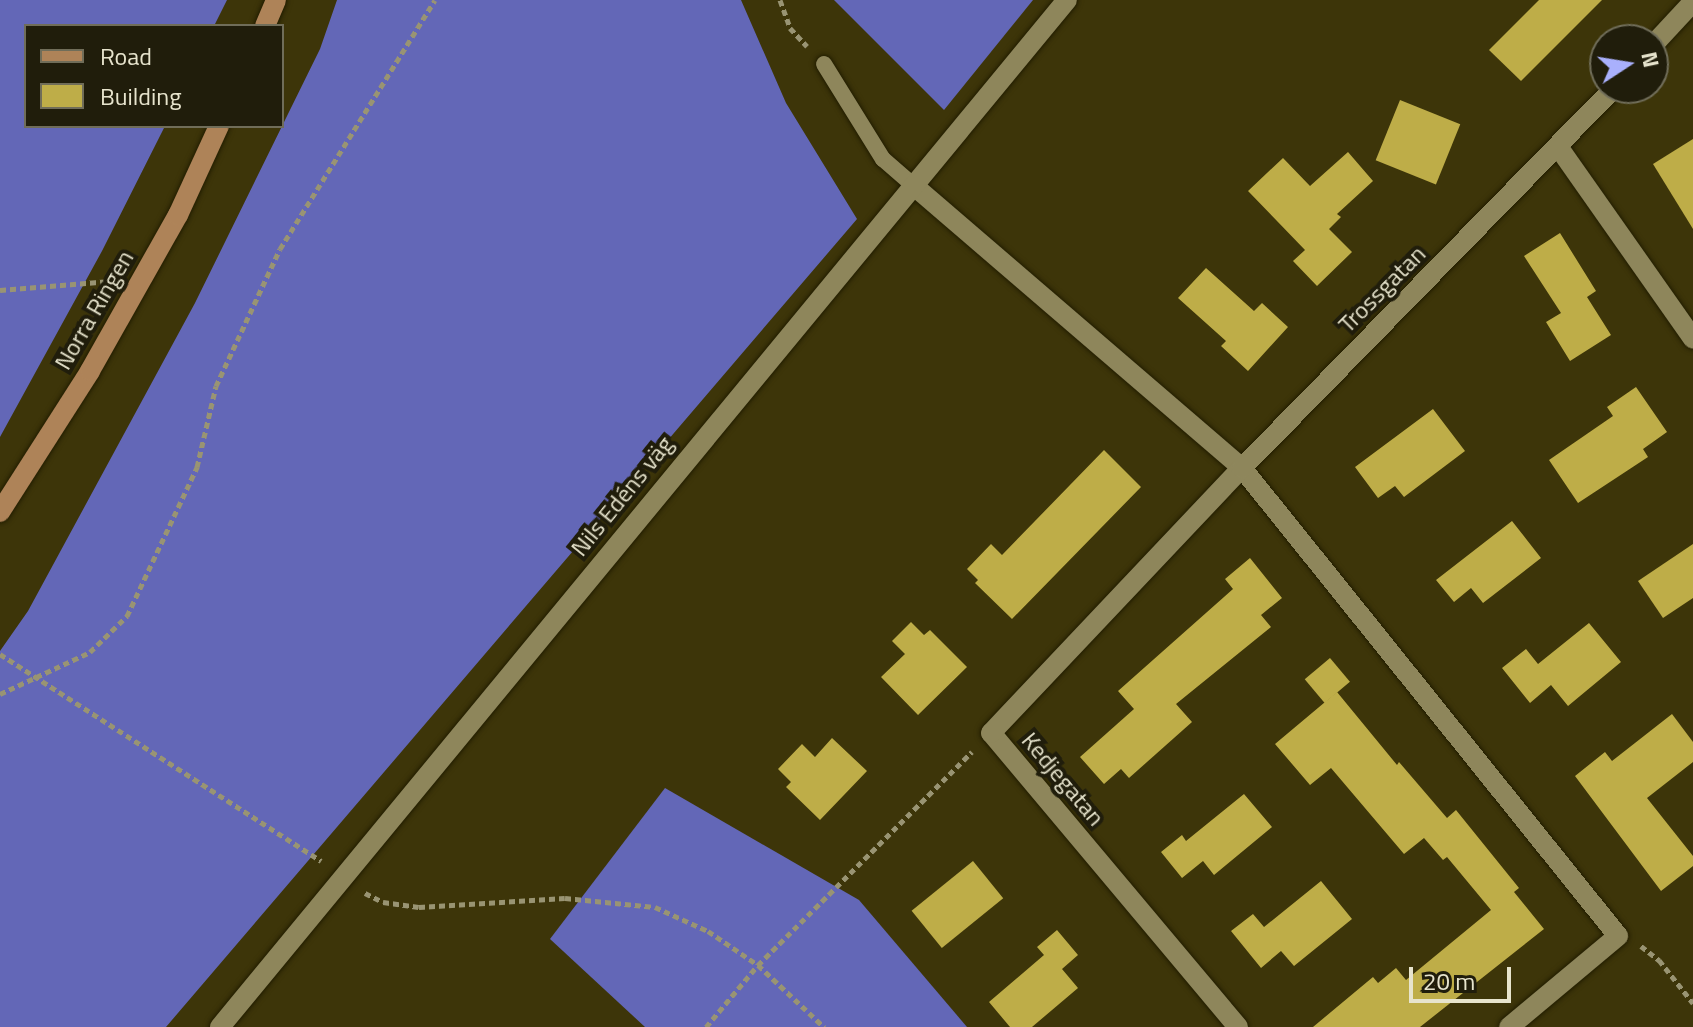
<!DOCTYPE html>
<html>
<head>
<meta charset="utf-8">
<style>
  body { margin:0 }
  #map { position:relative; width:1693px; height:1027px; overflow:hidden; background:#3d3509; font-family:"Titillium Web",sans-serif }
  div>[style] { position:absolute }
  .forest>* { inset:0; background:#6367b7 }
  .building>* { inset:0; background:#bead48; transform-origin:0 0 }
  .path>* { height:5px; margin-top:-2.5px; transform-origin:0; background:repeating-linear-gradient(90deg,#999473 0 6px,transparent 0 10px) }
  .roads { filter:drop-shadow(0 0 2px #221d00) drop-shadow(0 0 2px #221d00) }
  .lane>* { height:16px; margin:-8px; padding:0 8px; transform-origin:8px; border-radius:8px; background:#8e865b }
  .street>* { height:20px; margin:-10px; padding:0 10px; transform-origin:10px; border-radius:10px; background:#8e865b }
  .secondary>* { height:20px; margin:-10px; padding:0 10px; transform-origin:10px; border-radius:10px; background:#ae8358 }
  span { translate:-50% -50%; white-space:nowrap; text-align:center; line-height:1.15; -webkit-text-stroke:8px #201d0b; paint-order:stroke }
  .street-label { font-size:24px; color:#e7e4cd }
  .legend { position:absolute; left:24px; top:24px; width:260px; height:104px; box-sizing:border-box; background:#201d0b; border:2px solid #706d59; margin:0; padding:10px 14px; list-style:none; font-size:24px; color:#e7e4cd }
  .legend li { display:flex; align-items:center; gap:16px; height:40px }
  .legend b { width:40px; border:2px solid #706d59 }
  .north { position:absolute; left:1589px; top:24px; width:80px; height:80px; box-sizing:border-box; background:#201d0b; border:2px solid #706d59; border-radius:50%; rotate:78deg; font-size:22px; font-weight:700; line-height:32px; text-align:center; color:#e7e4cd }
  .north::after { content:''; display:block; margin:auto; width:28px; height:36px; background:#a9b0fc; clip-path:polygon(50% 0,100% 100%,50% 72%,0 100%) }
  .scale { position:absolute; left:1409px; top:967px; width:102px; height:36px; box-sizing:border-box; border:4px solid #e7e4cd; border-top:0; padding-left:10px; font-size:24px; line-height:28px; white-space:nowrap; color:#e7e4cd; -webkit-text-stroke:6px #201d0b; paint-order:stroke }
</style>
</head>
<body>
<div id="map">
  <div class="forest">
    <i style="clip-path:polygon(0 0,227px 0,214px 26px,26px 26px,26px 126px,165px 126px,102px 251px,0 437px)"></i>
    <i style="clip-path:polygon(337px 0,741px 0,786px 103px,857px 219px,166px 1027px,0 1027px,0 651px,28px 611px,195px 303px,320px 49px)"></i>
    <i style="clip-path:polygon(834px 0,1033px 0,944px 110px)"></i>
    <i style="clip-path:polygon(665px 788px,859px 900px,967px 1027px,645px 1027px,550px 939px)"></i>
  </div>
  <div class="building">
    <i style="clip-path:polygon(1539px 0,1602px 0,1521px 81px,1489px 50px)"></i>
    <i style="left:1400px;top:100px;width:65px;height:65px;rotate:22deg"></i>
    <i style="clip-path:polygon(1693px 139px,1693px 229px,1653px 164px)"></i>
    <i style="clip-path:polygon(1348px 152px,1373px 181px,1337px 214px,1341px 217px,1329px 229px,1352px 252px,1317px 286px,1293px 261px,1305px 250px,1248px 191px,1283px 158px,1310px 186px)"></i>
    <i style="clip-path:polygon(1560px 233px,1596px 291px,1587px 297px,1611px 335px,1570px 361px,1546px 322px,1561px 313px,1524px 256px)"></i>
    <i style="clip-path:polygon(1206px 268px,1254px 311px,1262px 303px,1288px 327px,1248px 371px,1221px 346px,1226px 341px,1178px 298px)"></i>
    <i style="clip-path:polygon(1636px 387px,1667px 432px,1643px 449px,1648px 457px,1578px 503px,1549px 460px,1613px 416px,1607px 407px)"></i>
    <i style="clip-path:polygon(1433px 409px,1465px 451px,1404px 497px,1395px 486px,1378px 498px,1355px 467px)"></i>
    <i style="clip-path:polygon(1104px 450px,1141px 487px,1012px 619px,975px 583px,978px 580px,967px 569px,991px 544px,1002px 555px)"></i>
    <i style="clip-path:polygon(1512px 521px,1541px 558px,1483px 603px,1471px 588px,1454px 602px,1436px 580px)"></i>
    <i style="clip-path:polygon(1693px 544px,1693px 598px,1663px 618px,1638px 581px)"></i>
    <i style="clip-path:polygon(1250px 558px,1282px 598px,1261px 615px,1271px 627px,1176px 704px,1192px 722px,1129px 778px,1121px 769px,1104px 784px,1080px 757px,1134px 709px,1118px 691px,1233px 589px,1225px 579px)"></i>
    <i style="clip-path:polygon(911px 622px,924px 635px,930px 630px,967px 667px,918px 715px,881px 677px,905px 654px,892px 641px)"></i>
    <i style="clip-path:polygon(1589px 623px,1621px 662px,1568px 706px,1551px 685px,1530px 703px,1502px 668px,1526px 649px,1538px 664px)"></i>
    <i style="left:1330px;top:658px;width:31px;height:33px;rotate:50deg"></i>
    <i style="clip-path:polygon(1337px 692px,1397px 765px,1399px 762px,1447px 818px,1456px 810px,1519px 888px,1514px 892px,1544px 929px,1420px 1027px,1313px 1027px,1373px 977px,1378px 983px,1396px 968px,1406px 980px,1491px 910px,1447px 857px,1443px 860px,1424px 838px,1404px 854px,1331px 768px,1310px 785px,1275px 744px)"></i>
    <i style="clip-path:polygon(1672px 714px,1693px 742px,1693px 762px,1647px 798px,1693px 856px,1693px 866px,1661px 891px,1575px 776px,1605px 752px,1612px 761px)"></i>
    <i style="clip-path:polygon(832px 738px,867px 771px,820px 820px,786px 787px,791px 782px,778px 769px,802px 744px,815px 757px)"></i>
    <i style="clip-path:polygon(1244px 794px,1272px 827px,1214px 875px,1203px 861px,1182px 878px,1161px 852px,1182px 835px,1186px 841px)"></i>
    <i style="left:973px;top:861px;width:48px;height:79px;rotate:51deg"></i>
    <i style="clip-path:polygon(1321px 881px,1352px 919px,1294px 966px,1281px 951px,1261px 968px,1231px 931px,1253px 914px,1264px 927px)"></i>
    <i style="clip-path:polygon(1057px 930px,1078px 955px,1062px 969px,1078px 988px,1032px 1027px,1010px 1027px,989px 1002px,1044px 955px,1037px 947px)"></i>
  </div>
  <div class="path">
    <i style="left:780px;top:0;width:30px;rotate:70deg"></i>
    <i style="left:790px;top:28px;width:25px;rotate:47deg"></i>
    <i style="left:0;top:290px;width:111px;rotate:-4.6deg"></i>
    <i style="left:0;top:654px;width:382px;rotate:32.8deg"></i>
    <i style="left:0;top:694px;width:99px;rotate:-25deg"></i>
    <i style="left:90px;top:652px;width:52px;rotate:-44.2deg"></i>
    <i style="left:127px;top:616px;width:165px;rotate:-64.8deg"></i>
    <i style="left:197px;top:467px;width:83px;rotate:-76.8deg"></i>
    <i style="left:216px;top:386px;width:151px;rotate:-65deg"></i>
    <i style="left:280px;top:249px;width:293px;rotate:-58.1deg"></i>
    <i style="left:365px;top:893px;width:20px;rotate:27deg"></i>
    <i style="left:383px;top:902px;width:36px;rotate:8deg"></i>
    <i style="left:419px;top:907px;width:146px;rotate:-3.5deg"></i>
    <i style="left:565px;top:898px;width:90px;rotate:5.7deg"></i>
    <i style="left:655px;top:907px;width:58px;rotate:24.4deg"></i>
    <i style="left:708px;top:931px;width:60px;rotate:34.2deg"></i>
    <i style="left:758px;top:965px;width:91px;rotate:43.2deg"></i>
    <i style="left:1641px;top:946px;width:23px;rotate:38deg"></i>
    <i style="left:1659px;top:960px;width:55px;rotate:51.7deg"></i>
    <i style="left:706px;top:1027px;width:81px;rotate:-50deg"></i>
    <i style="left:758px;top:965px;width:302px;rotate:-44.9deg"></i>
  </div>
  <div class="roads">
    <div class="lane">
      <i style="left:824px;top:64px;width:112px;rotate:58.2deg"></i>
      <i style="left:883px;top:159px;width:40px;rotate:41deg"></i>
    </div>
    <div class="street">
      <i style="left:1653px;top:45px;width:59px;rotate:-47.1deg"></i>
      <i style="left:1559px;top:148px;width:233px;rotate:54.9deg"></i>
      <i style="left:913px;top:185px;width:434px;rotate:40.7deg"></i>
      <i style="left:1242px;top:468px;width:600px;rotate:51.22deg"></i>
      <i style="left:1618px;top:936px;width:142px;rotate:140.1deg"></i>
      <i style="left:220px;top:1027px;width:1331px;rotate:-50.49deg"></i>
      <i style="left:1238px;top:1027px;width:384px;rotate:-130deg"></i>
      <i style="left:991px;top:733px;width:365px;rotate:-46.6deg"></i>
      <i style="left:1242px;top:468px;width:532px;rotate:-45.61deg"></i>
    </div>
    <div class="secondary">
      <i style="left:265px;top:26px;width:28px;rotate:-67deg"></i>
      <i style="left:0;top:512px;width:167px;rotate:-57.4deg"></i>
      <i style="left:90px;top:371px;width:179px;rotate:-60.6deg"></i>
      <i style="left:178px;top:215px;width:98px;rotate:-65.3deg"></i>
    </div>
  </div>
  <div class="street-label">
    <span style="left:1382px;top:289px;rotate:-45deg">Trossgatan</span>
    <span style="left:94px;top:310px;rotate:-60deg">Norra Ringen</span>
    <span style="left:622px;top:496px;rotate:-51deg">Nils Edéns väg</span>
    <span style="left:1063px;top:779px;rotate:50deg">Kedjegatan</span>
  </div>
  <ul class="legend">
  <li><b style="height:10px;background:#ae8358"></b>Road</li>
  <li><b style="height:22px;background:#bead48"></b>Building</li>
  </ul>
  <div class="north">N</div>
  <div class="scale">20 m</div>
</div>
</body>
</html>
